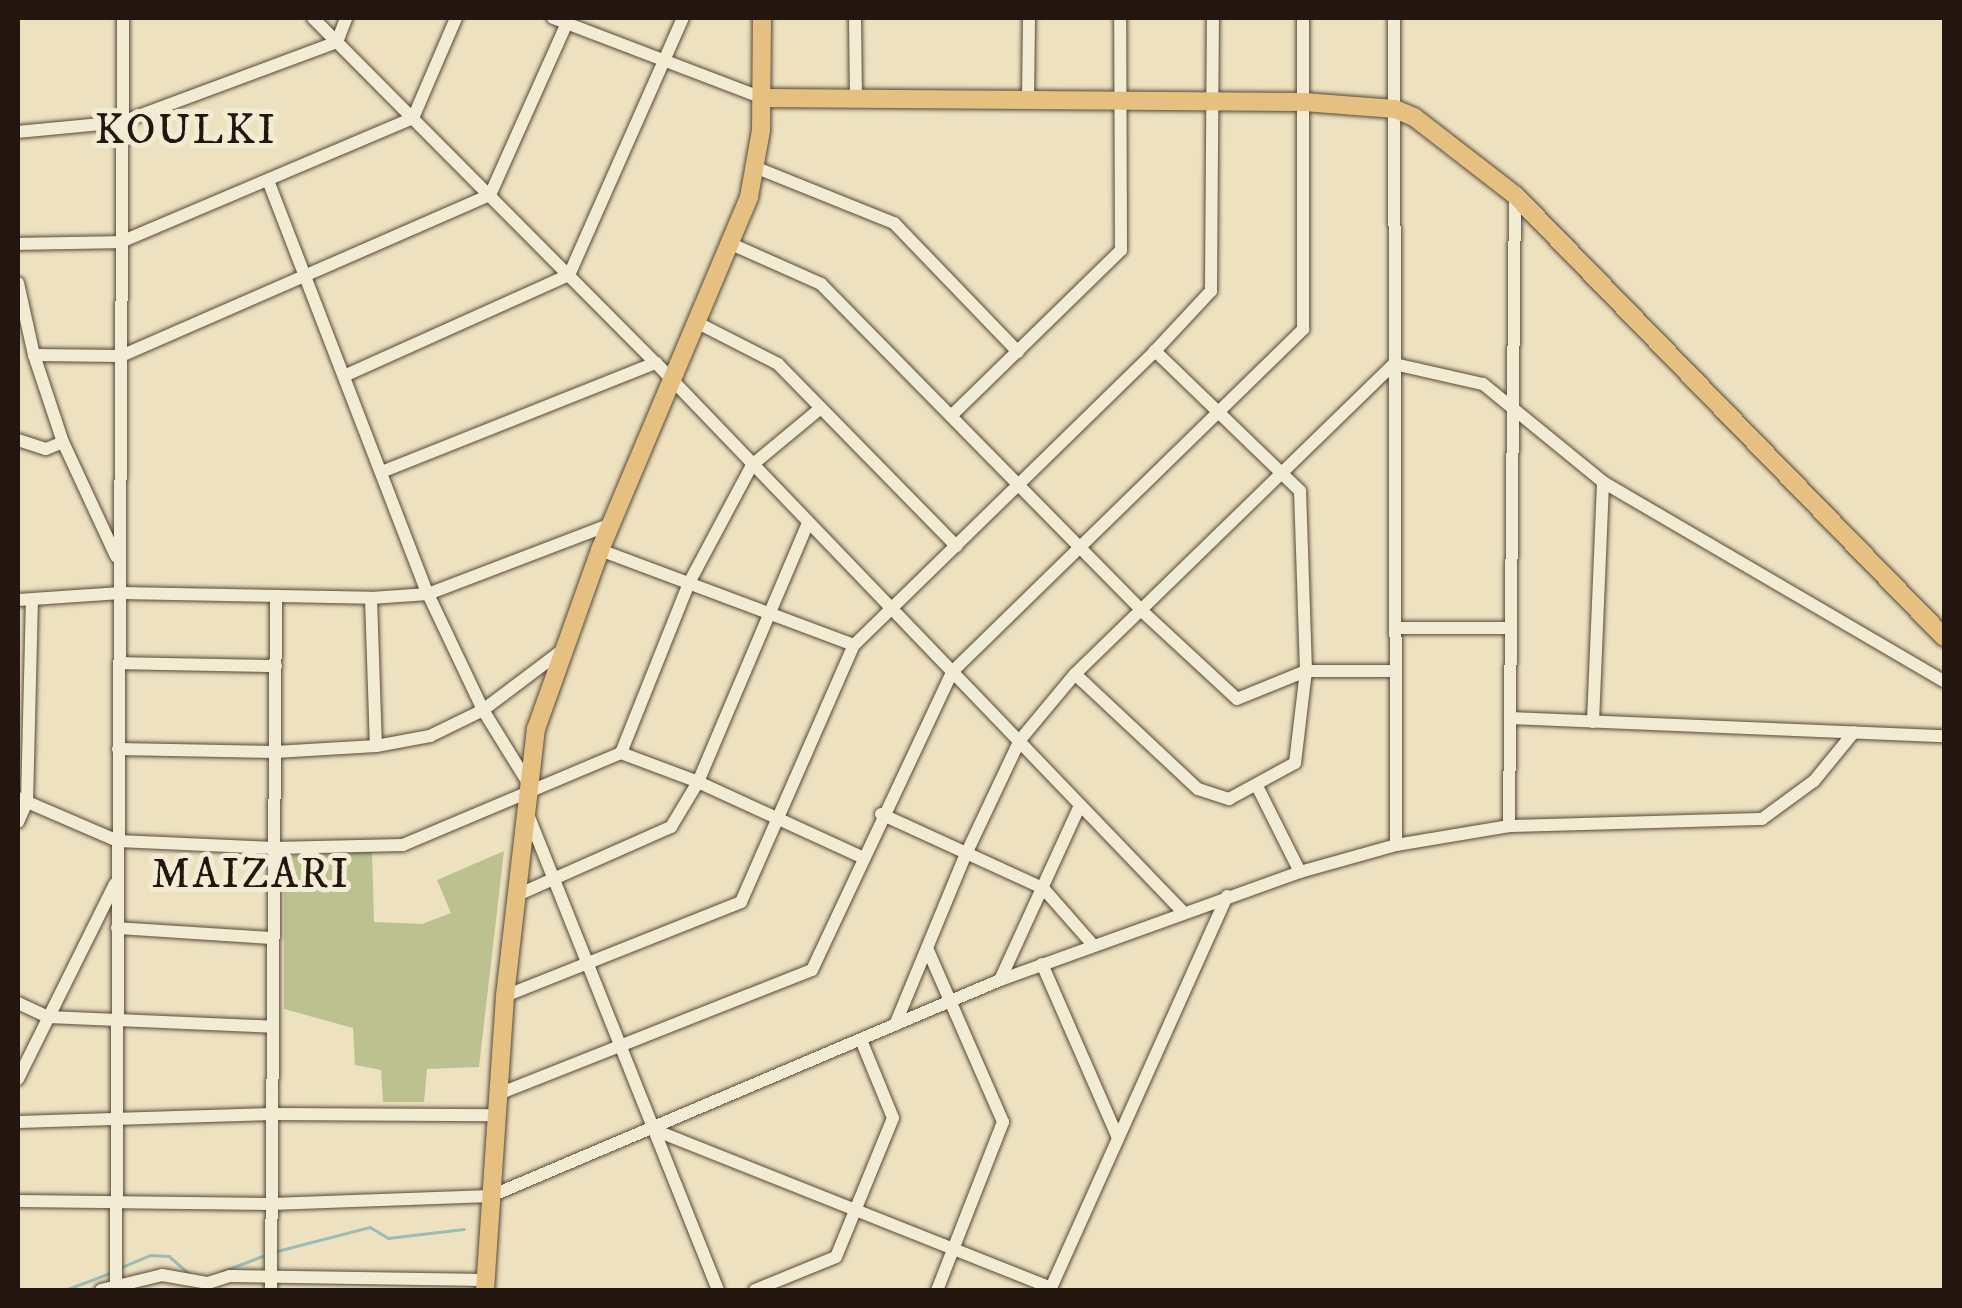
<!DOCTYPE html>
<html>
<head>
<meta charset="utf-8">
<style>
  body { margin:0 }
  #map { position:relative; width:1962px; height:1308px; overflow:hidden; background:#ede1bf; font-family:"IM FELL DW Pica",serif }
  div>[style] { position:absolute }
  .green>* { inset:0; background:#bbc290 }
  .stream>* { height:2.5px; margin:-1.25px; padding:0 1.25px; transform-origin:1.25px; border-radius:1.25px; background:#9abcb7 }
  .roads { filter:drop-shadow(0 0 2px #56493a) drop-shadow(0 0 2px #56493a) }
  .minor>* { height:12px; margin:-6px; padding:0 6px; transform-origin:6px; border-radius:6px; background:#f3ecd5 }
  .major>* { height:18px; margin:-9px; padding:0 9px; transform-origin:9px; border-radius:9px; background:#e6c080 }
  span { translate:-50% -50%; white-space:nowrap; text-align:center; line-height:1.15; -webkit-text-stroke:10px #f3ecd5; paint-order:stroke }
  .quarter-label { font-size:42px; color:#23160e; letter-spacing:2.5px }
  .frame { position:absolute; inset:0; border:20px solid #23160e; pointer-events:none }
</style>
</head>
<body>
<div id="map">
  <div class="green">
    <i style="clip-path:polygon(372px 851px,374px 922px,422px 924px,451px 913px,437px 880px,504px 851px,479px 1067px,427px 1069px,424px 1102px,383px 1102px,381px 1070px,355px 1065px,353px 1028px,284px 1009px,284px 856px)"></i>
  </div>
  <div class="stream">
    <i style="left:277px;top:1251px;width:96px;rotate:-14.5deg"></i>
    <i style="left:370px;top:1227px;width:21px;rotate:31deg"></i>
    <i style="left:388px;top:1238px;width:76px;rotate:-6.8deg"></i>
    <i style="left:122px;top:1267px;width:30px;rotate:-23deg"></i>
    <i style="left:150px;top:1255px;width:19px;rotate:3deg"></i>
    <i style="left:169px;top:1256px;width:28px;rotate:41deg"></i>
    <i style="left:221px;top:1272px;width:47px;rotate:-21.1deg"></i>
    <i style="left:65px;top:1290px;width:48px;rotate:-20.7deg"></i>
  </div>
  <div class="roads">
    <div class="minor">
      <i style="left:313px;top:18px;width:486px;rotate:45.2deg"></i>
      <i style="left:656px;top:363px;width:760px;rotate:46.17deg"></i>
      <i style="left:553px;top:18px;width:225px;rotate:20.9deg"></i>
      <i style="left:855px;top:18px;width:82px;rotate:89.3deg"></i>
      <i style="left:1394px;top:18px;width:827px;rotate:89.86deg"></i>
      <i style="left:1028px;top:100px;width:82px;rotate:-89.3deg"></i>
      <i style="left:18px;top:132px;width:104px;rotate:-5.5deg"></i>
      <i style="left:122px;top:122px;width:229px;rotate:-20.4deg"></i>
      <i style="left:337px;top:42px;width:26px;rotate:-69deg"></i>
      <i style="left:757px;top:168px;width:148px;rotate:21.9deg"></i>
      <i style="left:894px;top:223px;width:179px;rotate:46.1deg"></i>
      <i style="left:269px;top:183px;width:441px;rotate:68.9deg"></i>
      <i style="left:428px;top:594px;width:128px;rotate:64.6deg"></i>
      <i style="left:483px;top:710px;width:86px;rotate:58.3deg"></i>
      <i style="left:729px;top:243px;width:101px;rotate:24deg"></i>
      <i style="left:821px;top:284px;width:458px;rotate:45.5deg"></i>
      <i style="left:1142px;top:611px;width:129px;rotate:42.8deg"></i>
      <i style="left:1237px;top:699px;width:74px;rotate:-22.1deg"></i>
      <i style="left:1306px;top:671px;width:89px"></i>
      <i style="left:18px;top:244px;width:103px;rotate:-1.1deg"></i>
      <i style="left:121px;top:242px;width:317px;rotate:-23deg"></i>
      <i style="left:413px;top:118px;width:109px;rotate:-66.7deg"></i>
      <i style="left:18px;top:283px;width:74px;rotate:77.5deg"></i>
      <i style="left:34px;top:355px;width:92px;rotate:71.6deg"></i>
      <i style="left:63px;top:442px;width:126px;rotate:65.1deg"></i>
      <i style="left:696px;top:322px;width:92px;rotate:27.1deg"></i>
      <i style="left:778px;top:364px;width:255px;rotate:45.6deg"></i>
      <i style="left:34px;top:355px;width:87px;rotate:0.7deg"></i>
      <i style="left:121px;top:356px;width:403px;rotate:-23.6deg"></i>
      <i style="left:490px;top:195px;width:194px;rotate:-65.9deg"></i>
      <i style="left:344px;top:376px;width:247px;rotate:-24.2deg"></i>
      <i style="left:569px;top:275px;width:281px;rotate:-66.1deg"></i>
      <i style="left:952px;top:415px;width:236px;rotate:-44.3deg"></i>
      <i style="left:1121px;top:250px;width:232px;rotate:-90.2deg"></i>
      <i style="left:18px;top:440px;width:29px;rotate:18deg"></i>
      <i style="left:46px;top:449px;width:18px;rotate:-22deg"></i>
      <i style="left:384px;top:471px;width:293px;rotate:-21.7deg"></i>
      <i style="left:600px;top:550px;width:271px;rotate:20.5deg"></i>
      <i style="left:371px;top:598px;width:148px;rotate:88.1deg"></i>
      <i style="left:18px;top:600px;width:103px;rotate:-3.9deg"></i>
      <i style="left:121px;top:593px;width:250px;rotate:1.1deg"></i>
      <i style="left:371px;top:598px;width:57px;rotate:-4deg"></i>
      <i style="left:428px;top:594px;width:196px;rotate:-20.9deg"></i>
      <i style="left:1395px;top:628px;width:116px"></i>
      <i style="left:119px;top:663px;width:157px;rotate:1.1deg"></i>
      <i style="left:1075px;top:674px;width:168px;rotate:43.1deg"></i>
      <i style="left:1198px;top:789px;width:33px;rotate:18deg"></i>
      <i style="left:1229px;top:799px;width:75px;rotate:-28.6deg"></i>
      <i style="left:1295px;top:763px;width:93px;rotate:-83.2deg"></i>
      <i style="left:1306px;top:671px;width:180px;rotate:-91.9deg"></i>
      <i style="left:1300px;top:491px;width:202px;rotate:-136deg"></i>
      <i style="left:1510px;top:718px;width:434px;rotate:2.4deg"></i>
      <i style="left:1593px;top:722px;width:240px;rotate:-87.6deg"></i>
      <i style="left:118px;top:749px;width:157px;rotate:1.1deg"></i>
      <i style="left:275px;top:752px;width:101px;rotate:-3.4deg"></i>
      <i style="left:376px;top:746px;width:55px;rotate:-10.5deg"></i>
      <i style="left:430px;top:736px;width:59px;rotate:-26.1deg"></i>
      <i style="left:483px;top:710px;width:96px;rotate:-37deg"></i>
      <i style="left:621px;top:753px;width:82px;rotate:20.6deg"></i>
      <i style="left:698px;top:782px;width:180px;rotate:24.6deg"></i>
      <i style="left:1257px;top:786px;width:96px;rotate:63.4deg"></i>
      <i style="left:18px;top:798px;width:109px;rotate:23.3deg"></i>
      <i style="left:118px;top:841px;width:156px;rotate:2.6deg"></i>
      <i style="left:274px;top:848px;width:129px;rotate:-1.3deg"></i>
      <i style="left:403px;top:845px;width:237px;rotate:-22.9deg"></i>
      <i style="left:621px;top:753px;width:183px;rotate:-68.2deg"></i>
      <i style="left:689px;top:583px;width:134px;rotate:-61.9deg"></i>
      <i style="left:752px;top:465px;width:89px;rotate:-39.6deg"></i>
      <i style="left:881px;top:814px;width:178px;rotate:24.6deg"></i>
      <i style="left:1043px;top:888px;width:76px;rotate:48.7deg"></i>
      <i style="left:529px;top:817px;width:509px;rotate:68.22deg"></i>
      <i style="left:18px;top:822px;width:22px;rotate:-66deg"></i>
      <i style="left:27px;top:802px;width:202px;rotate:-88.6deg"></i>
      <i style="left:1509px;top:826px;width:631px;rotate:-89.46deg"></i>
      <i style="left:515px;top:896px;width:171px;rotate:-23.9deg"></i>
      <i style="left:671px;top:827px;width:52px;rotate:-59deg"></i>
      <i style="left:698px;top:782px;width:281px;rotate:-67deg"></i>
      <i style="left:117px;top:928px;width:156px;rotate:3.7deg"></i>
      <i style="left:927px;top:948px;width:190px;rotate:66.4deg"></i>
      <i style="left:1003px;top:1122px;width:180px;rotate:111.4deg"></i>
      <i style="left:1042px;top:964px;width:190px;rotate:66.4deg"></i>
      <i style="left:1000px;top:980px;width:192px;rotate:-65.4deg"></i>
      <i style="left:505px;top:996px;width:254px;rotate:-21.7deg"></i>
      <i style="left:741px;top:902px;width:281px;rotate:-66.3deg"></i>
      <i style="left:854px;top:645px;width:421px;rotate:-44.3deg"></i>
      <i style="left:1155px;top:351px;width:82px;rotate:-47deg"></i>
      <i style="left:1211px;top:291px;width:273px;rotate:-89.6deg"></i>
      <i style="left:18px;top:1003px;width:33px;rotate:25deg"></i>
      <i style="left:48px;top:1017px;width:225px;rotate:2.5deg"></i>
      <i style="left:895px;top:1025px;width:185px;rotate:-67.5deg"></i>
      <i style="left:966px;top:854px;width:126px;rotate:-64.7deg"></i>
      <i style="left:1020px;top:740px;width:86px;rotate:-50.2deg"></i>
      <i style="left:1075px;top:674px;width:445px;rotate:-44.2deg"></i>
      <i style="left:1394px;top:364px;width:91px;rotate:12.7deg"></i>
      <i style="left:1483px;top:384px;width:155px;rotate:39.2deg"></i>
      <i style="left:1603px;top:482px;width:395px;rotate:30.3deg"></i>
      <i style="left:18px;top:1079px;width:218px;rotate:-63.6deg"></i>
      <i style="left:501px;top:1093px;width:334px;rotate:-21.6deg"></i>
      <i style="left:812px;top:970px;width:329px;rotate:-64.8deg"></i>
      <i style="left:952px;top:672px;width:491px;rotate:-44.3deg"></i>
      <i style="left:1303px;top:329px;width:311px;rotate:-90deg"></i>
      <i style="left:18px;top:1122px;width:254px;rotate:-1.8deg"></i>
      <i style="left:272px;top:1114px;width:227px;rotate:0.3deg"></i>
      <i style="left:652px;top:1129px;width:430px;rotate:21.7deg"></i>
      <i style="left:18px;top:1201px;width:253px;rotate:0.7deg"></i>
      <i style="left:271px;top:1204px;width:220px;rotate:-2.1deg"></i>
      <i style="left:491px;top:1196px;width:553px;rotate:-22.99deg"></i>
      <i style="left:1000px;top:980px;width:319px;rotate:-19.8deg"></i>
      <i style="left:1300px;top:872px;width:100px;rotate:-15.7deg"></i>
      <i style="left:1396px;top:845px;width:115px;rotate:-9.5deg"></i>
      <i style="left:1509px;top:826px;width:253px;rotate:-1.6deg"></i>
      <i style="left:1762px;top:819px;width:64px;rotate:-36.2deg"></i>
      <i style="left:1814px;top:781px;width:63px;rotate:-50.8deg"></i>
      <i style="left:101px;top:1290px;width:63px;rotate:-13.8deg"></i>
      <i style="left:162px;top:1275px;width:47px;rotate:9.9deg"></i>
      <i style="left:208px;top:1283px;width:23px;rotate:-18deg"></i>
      <i style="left:230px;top:1276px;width:256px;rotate:0.9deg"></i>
      <i style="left:116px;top:1290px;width:1272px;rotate:-89.68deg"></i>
      <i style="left:271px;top:1290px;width:693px;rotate:-89.59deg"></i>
      <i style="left:755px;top:1290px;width:87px;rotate:-22.2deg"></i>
      <i style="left:836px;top:1257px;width:150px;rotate:-67.7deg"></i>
      <i style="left:893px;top:1118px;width:84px;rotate:-112.3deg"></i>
      <i style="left:1050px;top:1290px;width:432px;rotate:-65.8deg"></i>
    </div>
    <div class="major">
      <i style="left:763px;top:98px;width:541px;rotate:0.42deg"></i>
      <i style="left:1304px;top:102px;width:91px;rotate:4.4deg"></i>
      <i style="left:1395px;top:109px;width:21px;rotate:23deg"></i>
      <i style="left:1414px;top:117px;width:128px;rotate:37.7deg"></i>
      <i style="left:1515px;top:195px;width:616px;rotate:45.86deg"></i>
      <i style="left:485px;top:1290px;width:295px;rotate:-86.1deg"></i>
      <i style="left:505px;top:996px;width:269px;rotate:-83.4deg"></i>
      <i style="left:536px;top:729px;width:190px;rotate:-70.3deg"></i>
      <i style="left:600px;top:550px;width:383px;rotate:-67.1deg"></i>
      <i style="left:749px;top:197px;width:68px;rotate:-79.8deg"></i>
      <i style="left:761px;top:130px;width:112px;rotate:-89.5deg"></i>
    </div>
  </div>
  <div class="quarter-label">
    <span style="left:186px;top:131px">KOULKI</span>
    <span style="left:251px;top:875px">MAIZARI</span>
  </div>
  <div class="frame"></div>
</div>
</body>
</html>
